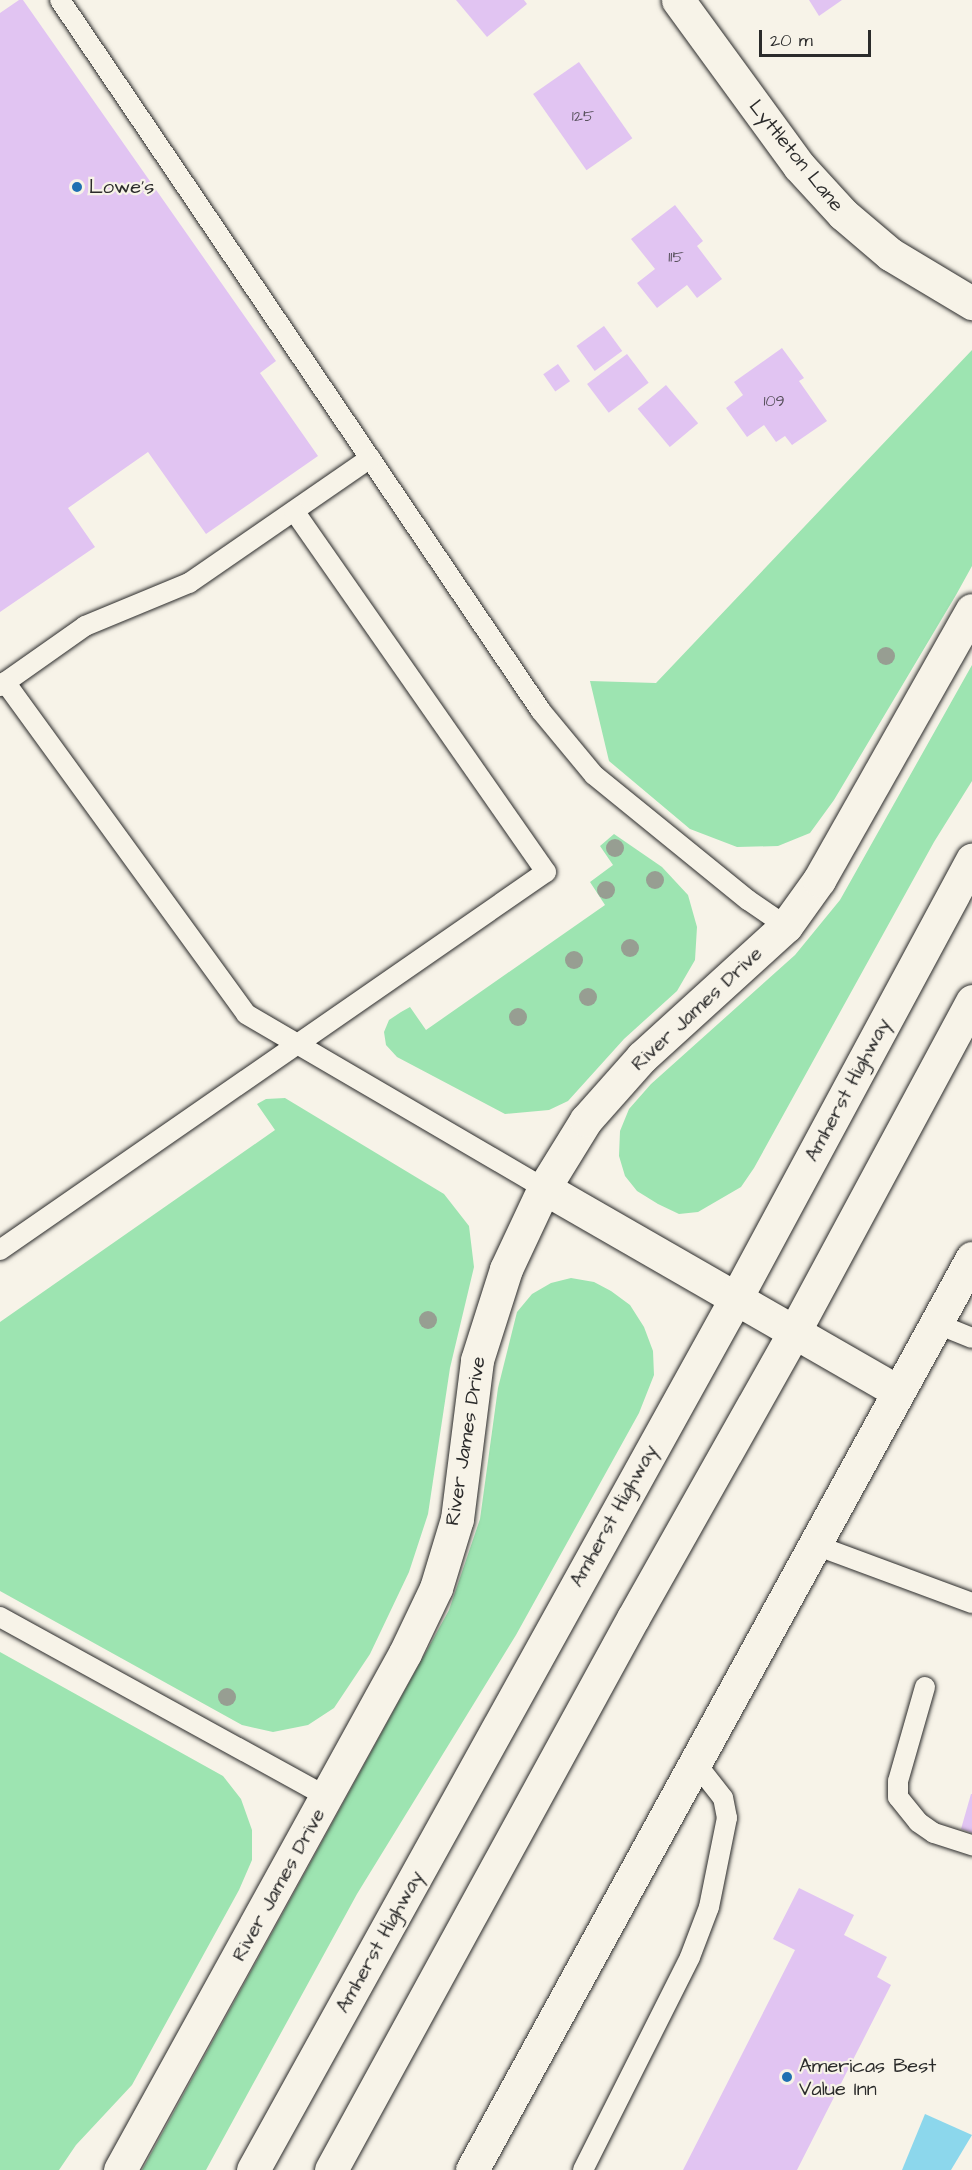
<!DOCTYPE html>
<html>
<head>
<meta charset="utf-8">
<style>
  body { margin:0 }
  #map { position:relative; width:972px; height:2170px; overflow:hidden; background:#f7f3e8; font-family:"Architects Daughter",sans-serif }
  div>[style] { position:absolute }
  .green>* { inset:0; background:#9de4b1 }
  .water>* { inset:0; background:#8cd7ec }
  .building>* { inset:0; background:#e1c4f2; transform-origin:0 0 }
  .roads { filter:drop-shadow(0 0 2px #2b2b2b) drop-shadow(0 0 2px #2b2b2b) }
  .lane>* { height:20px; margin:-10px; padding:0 10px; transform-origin:10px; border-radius:10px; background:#f7f3e8 }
  .street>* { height:33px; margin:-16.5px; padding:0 16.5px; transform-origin:16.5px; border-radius:16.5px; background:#f7f3e8 }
  .primary>* { height:33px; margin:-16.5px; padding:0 16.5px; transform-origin:16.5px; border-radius:16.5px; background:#f7f3e8 }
  .highway>* { height:33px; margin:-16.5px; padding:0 16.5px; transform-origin:16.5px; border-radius:16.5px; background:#f7f3e8 }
  .trees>* { width:18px; height:18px; margin:-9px; border-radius:50%; background:#979e92 }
  .dots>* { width:16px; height:16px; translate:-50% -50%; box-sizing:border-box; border:3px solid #f7f3e8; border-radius:50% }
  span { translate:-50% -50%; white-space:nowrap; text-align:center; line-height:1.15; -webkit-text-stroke:4.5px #f7f3e8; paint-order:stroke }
  .number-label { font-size:16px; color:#58515d }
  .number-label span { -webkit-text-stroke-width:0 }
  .street-label { font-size:20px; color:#2b2b2b }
  .poi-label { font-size:20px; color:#2b2b2b }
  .left { translate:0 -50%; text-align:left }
  .scale { position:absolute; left:759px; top:30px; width:112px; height:27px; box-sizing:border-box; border:3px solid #2b2b2b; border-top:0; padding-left:8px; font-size:18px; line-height:21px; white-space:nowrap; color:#2b2b2b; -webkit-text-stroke:4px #f7f3e8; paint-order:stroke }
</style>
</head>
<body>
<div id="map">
  <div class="green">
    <i style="clip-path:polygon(972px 350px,972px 566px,956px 595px,834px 800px,810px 833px,778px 846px,737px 847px,690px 829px,609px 761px,590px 681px,656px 683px)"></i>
    <i style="clip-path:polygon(972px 665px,972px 781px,934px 842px,754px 1168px,741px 1187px,698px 1212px,679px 1214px,658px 1204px,637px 1191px,625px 1176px,619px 1156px,620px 1131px,629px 1109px,651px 1084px,795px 955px,840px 900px)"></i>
    <i style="clip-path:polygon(614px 834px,662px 867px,688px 895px,697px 927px,695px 960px,677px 991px,624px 1039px,568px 1101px,549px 1110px,505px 1114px,397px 1057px,386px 1045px,384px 1032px,389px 1020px,401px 1012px,410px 1007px,426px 1030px,605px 905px,590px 882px,613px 865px,600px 846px)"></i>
    <i style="clip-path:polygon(285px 1098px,444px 1194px,469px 1226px,474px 1267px,450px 1368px,428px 1514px,409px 1572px,370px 1654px,334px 1708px,308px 1725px,273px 1732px,242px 1725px,0 1591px,0 1322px,275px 1130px,257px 1104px,266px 1099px)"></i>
    <i style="clip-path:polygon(571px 1278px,594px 1282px,611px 1291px,630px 1305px,644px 1327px,653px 1351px,654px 1375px,639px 1413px,516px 1635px,357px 1894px,206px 2170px,142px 2170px,449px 1610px,480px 1519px,498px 1388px,517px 1312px,532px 1294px,551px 1283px)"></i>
    <i style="clip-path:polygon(0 1652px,223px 1776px,241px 1799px,252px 1830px,252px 1860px,239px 1890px,132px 2085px,76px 2145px,59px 2170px,0 2170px)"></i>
  </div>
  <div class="water">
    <i style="clip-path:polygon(925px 2114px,972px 2135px,951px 2170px,902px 2170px)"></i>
  </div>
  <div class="building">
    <i style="clip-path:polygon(19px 0,23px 0,276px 361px,260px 373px,318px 456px,206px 534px,148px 452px,68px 508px,95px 547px,0 612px,0 13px)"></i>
    <i style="clip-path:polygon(456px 0,524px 0,527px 4px,487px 37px)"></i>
    <i style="clip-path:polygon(809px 0,842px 0,819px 16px)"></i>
    <i style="left:579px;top:62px;width:93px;height:56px;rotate:55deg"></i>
    <i style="clip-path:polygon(675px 205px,703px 241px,697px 246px,722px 279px,697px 298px,687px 285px,657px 308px,637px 283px,655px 269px,631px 239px)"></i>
    <i style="left:604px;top:326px;width:31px;height:34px;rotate:54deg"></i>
    <i style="clip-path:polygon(782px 348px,804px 378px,799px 381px,827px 421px,792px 445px,785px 436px,776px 442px,764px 425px,747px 437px,726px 408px,743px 395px,734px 382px)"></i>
    <i style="left:627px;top:354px;width:36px;height:50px;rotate:53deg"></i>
    <i style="left:558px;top:364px;width:21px;height:18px;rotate:55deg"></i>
    <i style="left:666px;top:385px;width:50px;height:37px;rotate:50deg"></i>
    <i style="clip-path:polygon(971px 1794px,972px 1794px,972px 1833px,961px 1829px)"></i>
    <i style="clip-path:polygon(799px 1888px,854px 1915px,844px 1935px,887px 1957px,877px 1977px,891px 1985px,797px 2170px,683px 2170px,795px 1950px,773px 1939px)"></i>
  </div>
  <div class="roads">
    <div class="lane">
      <i style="left:60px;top:0;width:858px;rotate:55.92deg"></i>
      <i style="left:541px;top:711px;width:83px;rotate:50.4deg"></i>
      <i style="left:594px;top:775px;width:198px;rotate:39.1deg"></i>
      <i style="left:748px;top:900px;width:46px;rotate:34.4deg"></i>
      <i style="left:5px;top:682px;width:410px;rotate:54deg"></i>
      <i style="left:246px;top:1014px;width:345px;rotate:30.3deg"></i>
      <i style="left:0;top:686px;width:104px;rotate:-35.2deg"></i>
      <i style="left:85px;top:626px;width:113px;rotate:-22.5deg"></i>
      <i style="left:189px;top:583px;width:220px;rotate:-34.6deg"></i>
      <i style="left:0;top:1250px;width:664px;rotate:-34.7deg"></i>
      <i style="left:546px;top:872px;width:440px;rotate:-124.9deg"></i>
      <i style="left:935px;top:1323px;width:40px;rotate:22deg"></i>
      <i style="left:813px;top:1544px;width:170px;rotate:20.4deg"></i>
      <i style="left:0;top:1617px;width:373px;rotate:28.8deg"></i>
      <i style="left:925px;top:1687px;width:98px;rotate:106deg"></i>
      <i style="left:898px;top:1781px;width:16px;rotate:90deg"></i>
      <i style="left:898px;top:1797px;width:32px;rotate:51deg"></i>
      <i style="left:918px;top:1822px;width:19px;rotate:35deg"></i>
      <i style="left:934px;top:1833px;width:40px;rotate:18deg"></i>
      <i style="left:583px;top:2170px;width:238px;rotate:-63.3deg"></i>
      <i style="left:690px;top:1957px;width:53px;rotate:-69.2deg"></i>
      <i style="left:709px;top:1907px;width:91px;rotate:-78.6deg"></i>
      <i style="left:727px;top:1818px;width:20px;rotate:-101deg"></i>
      <i style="left:723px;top:1798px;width:47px;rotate:-128.1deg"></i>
    </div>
    <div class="street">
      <i style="left:678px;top:0;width:205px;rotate:53.9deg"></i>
      <i style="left:799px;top:166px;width:65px;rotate:47.5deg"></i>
      <i style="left:843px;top:214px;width:62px;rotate:40.4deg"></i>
      <i style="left:890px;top:254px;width:96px;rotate:30.9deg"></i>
      <i style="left:544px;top:1188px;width:407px;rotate:29.9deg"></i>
      <i style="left:120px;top:2170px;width:590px;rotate:-61.13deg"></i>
      <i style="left:405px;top:1653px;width:72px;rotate:-64.5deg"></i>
      <i style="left:436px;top:1588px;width:72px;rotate:-73.1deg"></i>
      <i style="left:457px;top:1519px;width:160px;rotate:-82.8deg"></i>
      <i style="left:477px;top:1360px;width:96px;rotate:-72.3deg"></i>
      <i style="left:506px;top:1269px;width:89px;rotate:-64.9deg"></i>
      <i style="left:544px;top:1188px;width:80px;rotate:-58.3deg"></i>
      <i style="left:586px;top:1120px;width:84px;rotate:-48.4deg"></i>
      <i style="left:642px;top:1057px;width:195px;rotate:-42.3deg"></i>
      <i style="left:786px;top:926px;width:57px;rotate:-54.3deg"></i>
      <i style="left:819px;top:880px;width:310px;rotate:-60.5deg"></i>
      <i style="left:472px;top:2170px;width:1040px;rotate:-61.27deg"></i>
    </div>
    <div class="primary">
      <i style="left:736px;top:1298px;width:498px;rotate:-61.7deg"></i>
      <i style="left:794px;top:1332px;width:376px;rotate:-61.7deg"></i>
    </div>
    <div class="highway">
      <i style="left:253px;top:2170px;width:997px;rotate:-61.02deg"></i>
      <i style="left:331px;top:2170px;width:629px;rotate:-61.32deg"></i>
      <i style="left:633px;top:1618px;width:328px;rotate:-60.6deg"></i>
    </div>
  </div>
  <div class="trees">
    <i style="left:886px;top:656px"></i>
    <i style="left:615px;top:848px"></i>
    <i style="left:655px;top:880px"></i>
    <i style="left:606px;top:890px"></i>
    <i style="left:630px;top:948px"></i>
    <i style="left:574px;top:960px"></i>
    <i style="left:588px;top:997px"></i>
    <i style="left:518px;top:1017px"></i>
    <i style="left:428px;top:1320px"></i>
    <i style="left:227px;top:1697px"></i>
  </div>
  <div class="dots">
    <i style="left:77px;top:187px;background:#1f6fb2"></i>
    <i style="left:787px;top:2077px;background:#1f6fb2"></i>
  </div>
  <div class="number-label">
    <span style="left:583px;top:116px">125</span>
    <span style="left:676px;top:257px">115</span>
    <span style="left:774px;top:401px">109</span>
  </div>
  <div class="street-label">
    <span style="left:796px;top:156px;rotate:51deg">Lyttleton Lane</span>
    <span style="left:697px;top:1009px;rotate:-43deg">River James Drive</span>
    <span style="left:848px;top:1090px;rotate:-62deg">Amherst Highway</span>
    <span style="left:466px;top:1441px;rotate:-81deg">River James Drive</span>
    <span style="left:614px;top:1516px;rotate:-61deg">Amherst Highway</span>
    <span style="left:279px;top:1885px;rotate:-61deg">River James Drive</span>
    <span style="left:380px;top:1942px;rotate:-61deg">Amherst Highway</span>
  </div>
  <div class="poi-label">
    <span class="left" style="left:89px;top:187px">Lowe's</span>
    <span class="left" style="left:799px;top:2078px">Americas Best<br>Value Inn</span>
  </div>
  <div class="scale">20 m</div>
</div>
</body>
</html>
